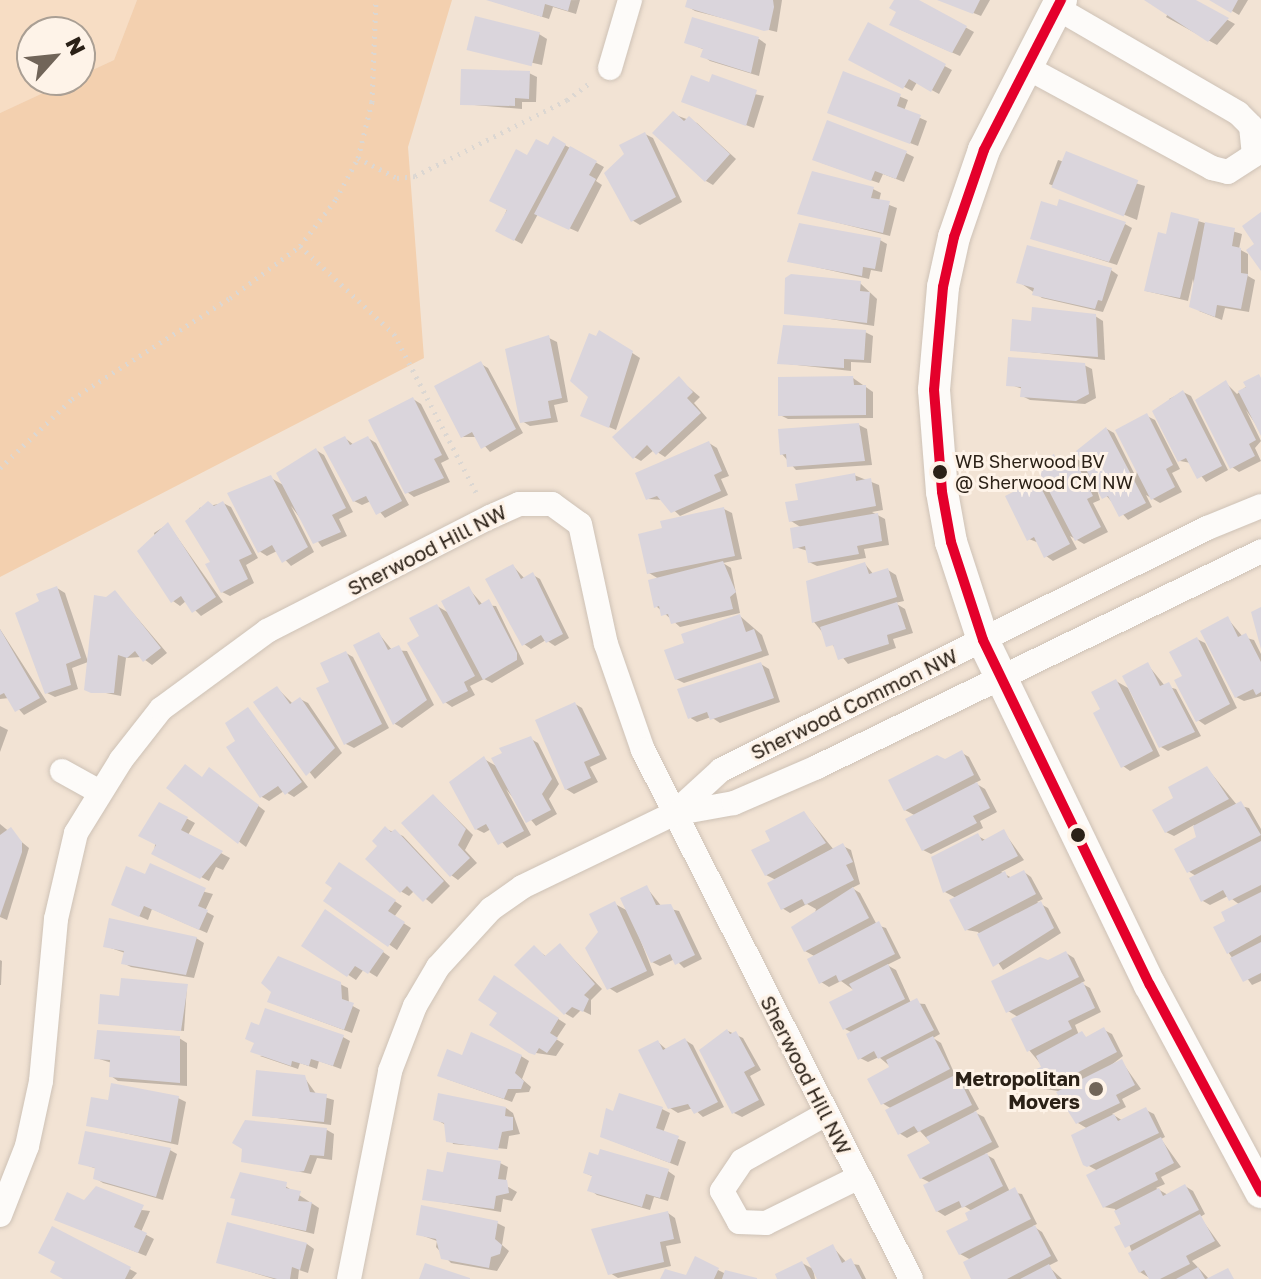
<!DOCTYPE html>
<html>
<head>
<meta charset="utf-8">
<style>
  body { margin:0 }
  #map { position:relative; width:1261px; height:1279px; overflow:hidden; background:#f2e3d4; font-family:"Golos Text",sans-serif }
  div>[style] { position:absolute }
  .built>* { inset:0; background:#f7ddc4 }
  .green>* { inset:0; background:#f3d0af }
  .shadow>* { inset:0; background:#0003 }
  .building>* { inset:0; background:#dad5dc; transform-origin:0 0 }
  .path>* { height:5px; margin-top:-2.5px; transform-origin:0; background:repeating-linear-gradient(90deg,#dcd7d2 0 2px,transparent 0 8px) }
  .roads { filter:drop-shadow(0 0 2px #cec2b6) drop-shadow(0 0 2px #cec2b6) }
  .street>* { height:24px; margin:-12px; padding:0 12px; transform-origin:12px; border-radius:12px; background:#fdfbf9 }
  .secondary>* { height:32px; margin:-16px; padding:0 16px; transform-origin:16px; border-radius:16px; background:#fdfbf9 }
  .bus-1>* { height:10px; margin:-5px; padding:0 5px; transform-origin:5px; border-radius:5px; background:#e4002b }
  .dots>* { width:22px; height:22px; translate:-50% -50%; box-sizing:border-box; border:4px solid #fef3e8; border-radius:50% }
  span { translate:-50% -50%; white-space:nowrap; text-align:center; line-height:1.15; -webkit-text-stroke:6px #fef3e8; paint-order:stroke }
  .bus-label { font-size:18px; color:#2b2117 }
  .left { translate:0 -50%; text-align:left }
  .street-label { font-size:20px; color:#2b2117 }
  .poi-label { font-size:20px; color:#2b2117; font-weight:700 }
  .right { translate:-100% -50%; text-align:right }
  .north { position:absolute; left:16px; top:16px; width:80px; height:80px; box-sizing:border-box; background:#fef3e8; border:2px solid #aa9f94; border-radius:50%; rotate:63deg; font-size:22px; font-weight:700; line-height:32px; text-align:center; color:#2b2117 }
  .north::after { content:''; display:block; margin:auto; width:28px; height:36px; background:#716559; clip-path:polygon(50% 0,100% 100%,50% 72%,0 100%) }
</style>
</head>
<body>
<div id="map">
  <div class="built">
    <i style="clip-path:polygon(0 0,137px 0,114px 60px,80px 76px,80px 32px,32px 32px,32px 80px,71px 80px,0 113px)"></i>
  </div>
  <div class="green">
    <i style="clip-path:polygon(137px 0,452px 0,408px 147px,424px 358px,0 577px,0 113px,114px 60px)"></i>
  </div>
  <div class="shadow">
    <i style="clip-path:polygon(580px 0,576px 14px,553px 7px,549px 19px,492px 1px)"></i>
    <i style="clip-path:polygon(689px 0,782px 0,777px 32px,695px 11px,687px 6px)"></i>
    <i style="clip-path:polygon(896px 0,916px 0,974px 32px,960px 56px,899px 29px)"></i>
    <i style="clip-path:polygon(941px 0,990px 0,981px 16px)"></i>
    <i style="clip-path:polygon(1150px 0,1192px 0,1235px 24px,1217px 45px,1166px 17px,1169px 12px)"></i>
    <i style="clip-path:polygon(1213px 0,1248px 0,1239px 15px)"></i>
    <i style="clip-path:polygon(869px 25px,952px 70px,939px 94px,917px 82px,912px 91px,851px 59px)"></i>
    <i style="clip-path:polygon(539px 34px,547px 39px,542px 65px,471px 49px)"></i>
    <i style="clip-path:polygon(759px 39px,766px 44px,759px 76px,710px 61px,703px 56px,705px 50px,686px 42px)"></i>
    <i style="clip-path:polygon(529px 73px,537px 77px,536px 102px,522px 102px,522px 109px,462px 104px)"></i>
    <i style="clip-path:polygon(844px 73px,908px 100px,904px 111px,927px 121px,918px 146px,838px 116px)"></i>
    <i style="clip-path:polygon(710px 85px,764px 96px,754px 128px,691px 105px)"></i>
    <i style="clip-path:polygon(673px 114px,697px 123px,736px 159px,713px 185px,706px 181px)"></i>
    <i style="clip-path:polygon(645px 134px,653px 138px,682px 202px,640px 225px,632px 220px)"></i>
    <i style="clip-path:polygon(554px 139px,604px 167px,596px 181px,602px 185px,578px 232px,538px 214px,522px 244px,498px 231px,528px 158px,549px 148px)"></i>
    <i style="clip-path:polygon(906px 153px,914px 157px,904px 182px,883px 174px,879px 183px,822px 163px)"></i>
    <i style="clip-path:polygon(1058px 160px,1145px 186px,1137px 220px,1049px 184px)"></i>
    <i style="clip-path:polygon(873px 189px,881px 193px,879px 201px,897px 208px,890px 236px,800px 213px)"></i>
    <i style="clip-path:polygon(1198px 221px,1242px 234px,1239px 249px,1248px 254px,1248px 276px,1255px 280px,1249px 312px,1225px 308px,1222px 320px,1199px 311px,1193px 279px,1188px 301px,1146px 291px,1168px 236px)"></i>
    <i style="clip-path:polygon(1125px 224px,1132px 228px,1117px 265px,1032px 238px)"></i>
    <i style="clip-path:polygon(880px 240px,887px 244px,882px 272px,871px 270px,869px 279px,789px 261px)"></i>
    <i style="clip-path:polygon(1111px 270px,1118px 275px,1103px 312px,1042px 298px,1019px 282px)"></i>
    <i style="clip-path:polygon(860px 283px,877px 299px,874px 326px,786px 312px)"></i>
    <i style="clip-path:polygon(1095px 316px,1103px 321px,1105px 360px,1012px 350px,1033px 323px)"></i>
    <i style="clip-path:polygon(600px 332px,640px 358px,616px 430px,590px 419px)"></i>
    <i style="clip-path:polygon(865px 332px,873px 336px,871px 363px,851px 362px,851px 371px,779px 363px)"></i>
    <i style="clip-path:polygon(549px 338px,557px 342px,568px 402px,554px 405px,558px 422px,530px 426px,522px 421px)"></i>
    <i style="clip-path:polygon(481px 364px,488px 368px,523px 433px,490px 452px,477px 437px,463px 437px)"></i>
    <i style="clip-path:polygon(1084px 365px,1092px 369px,1096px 398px,1085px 404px,1030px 400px,1022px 396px,1023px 389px,1008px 384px)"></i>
    <i style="clip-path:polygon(1259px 376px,1261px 432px,1246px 410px,1261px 441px,1255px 448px,1261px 461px,1239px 472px,1232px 467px,1226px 383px,1237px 394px)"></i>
    <i style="clip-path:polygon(853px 378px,873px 392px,873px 418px,788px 419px,780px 415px)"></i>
    <i style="clip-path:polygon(679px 379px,700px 397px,694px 403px,707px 418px,665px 457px,654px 450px,641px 461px,634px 457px)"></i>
    <i style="clip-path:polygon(1183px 392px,1191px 396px,1228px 470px,1206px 482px,1191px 463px,1180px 461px,1169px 399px)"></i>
    <i style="clip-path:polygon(413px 399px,421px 404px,449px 459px,441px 463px,450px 482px,414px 497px,407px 492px)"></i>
    <i style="clip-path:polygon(1147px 416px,1155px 420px,1180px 469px,1172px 473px,1182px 492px,1160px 503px,1146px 495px,1152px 507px,1128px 520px,1095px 483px,1100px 500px,1093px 503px,1108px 532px,1084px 544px,1070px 536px,1077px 549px,1053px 561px,1046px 556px,1039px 543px,1029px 539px,1037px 482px,1051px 490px,1054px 457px,1062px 461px,1072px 456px,1084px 463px,1107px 429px,1114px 433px,1136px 477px)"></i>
    <i style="clip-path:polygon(859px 425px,867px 429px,872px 465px,796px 470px,782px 454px)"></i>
    <i style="clip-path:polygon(345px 438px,354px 445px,368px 438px,376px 443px,409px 505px,385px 518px,371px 501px,362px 505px,354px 501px)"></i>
    <i style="clip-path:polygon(709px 443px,717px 448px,729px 476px,721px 479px,728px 495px,680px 516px,663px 500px,648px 499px)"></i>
    <i style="clip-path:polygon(316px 450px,324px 455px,353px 512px,339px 519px,347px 536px,322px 547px,291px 506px,314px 552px,291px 566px,277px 551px,267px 556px,259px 551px,271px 478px,285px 486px)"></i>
    <i style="clip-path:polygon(854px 475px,879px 485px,883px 510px,872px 512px,885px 519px,889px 545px,864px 549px,866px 558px,817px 566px,809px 562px,808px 551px,795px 547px,802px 528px,791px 521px,800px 502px)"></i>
    <i style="clip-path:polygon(223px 503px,231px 507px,258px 558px,246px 565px,254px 583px,230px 596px,222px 592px,200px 516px,199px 508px)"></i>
    <i style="clip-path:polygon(724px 509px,732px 513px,742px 559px,723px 563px,731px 568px,740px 613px,680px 627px,656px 606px,659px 579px,649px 573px)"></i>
    <i style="clip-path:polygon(168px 524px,223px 602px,201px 616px,186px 601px,180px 606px,173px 601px,154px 533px)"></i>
    <i style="clip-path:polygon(865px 564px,874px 575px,888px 570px,896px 575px,904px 601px,895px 603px,905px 609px,913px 633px,893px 639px,896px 648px,848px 664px,814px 622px)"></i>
    <i style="clip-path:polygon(513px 566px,525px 579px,533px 575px,540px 579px,569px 638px,555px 646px,546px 640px,531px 649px,524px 644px)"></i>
    <i style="clip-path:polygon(57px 588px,65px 593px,88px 662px,72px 668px,78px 689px,55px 697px,47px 693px)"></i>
    <i style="clip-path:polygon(469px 589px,483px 605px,496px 606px,524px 664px,492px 683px,484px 679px,470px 686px,475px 695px,452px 707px,445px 702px,421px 637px,437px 606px,449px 613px)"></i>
    <i style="clip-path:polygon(115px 592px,167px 653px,152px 665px,141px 657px,126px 658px,121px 696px,86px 689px)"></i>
    <i style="clip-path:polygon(740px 616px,762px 635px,769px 655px,684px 683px,676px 679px,687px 644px)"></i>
    <i style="clip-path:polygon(1228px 619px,1243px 637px,1254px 640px,1261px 654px,1261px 696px,1244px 701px,1236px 697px)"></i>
    <i style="clip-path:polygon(0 629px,47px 702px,24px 715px,9px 698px,0 699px)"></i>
    <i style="clip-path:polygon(379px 634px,392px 650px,407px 651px,434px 705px,402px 728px,395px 724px,356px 646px)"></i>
    <i style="clip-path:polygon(1197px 639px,1205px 643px,1237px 708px,1205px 725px,1198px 720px,1184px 676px)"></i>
    <i style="clip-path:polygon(346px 653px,353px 657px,389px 728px,354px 748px,346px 744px,332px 683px)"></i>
    <i style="clip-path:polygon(761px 664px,769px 669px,780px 702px,720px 723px,711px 717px,697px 722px,689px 717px)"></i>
    <i style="clip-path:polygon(1148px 665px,1165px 686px,1176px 689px,1201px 736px,1168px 751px,1161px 747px)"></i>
    <i style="clip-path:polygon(1116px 681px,1128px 688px,1160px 756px,1130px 771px,1123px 766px,1103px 710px)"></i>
    <i style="clip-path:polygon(277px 688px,293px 704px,300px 699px,308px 703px,342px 753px,315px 779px,256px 703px)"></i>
    <i style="clip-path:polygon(575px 704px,582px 708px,607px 759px,590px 767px,598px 782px,574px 794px,566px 789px)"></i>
    <i style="clip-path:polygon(248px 709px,308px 787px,294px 797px,284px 791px,269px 801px,262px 797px,237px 741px)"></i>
    <i style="clip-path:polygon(0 726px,8px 730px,0 752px)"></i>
    <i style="clip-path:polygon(531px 739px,538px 743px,559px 784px,549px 799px,557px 814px,536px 826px,506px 789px,531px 835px,507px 848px,491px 829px,484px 833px,476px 829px,484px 759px,498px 767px)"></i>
    <i style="clip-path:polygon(962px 753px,969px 757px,981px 780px,975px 783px,985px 789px,997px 812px,980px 821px,983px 828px,931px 854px,923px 850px,916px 816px,905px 810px,945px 761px)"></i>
    <i style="clip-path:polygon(1207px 768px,1237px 805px,1249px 808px,1261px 829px,1261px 981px,1252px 985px,1228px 952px,1228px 922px,1240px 905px,1228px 896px,1210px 905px,1203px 901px,1196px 876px,1188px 871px,1198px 838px,1194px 825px,1174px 836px,1166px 832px,1176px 799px)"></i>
    <i style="clip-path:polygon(217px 774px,265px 811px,246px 847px,169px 788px)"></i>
    <i style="clip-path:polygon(434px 796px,473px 835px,465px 850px,477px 863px,458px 880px,451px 875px)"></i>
    <i style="clip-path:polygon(160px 804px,195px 823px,188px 835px,230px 858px,223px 870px,216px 867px,209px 881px,154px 853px)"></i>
    <i style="clip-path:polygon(804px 813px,834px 850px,843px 846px,851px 850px,860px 884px,852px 888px,860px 893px,877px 925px,886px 928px,901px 958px,887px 965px,896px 970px,911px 1003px,925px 1004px,940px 1034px,933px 1038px,941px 1043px,955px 1075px,964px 1081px,979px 1109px,974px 1112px,984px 1117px,999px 1147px,985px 1154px,994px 1159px,1010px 1192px,1022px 1194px,1037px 1224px,1033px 1226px,1042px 1232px,1058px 1261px,1048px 1266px,1062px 1279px,974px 1279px,971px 1260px,960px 1254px,972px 1211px,964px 1206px,945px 1216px,937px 1211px,931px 1183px,921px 1178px,932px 1144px,920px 1131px,907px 1138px,899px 1133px,892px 1109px,882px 1103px,892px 1068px,879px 1057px,868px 1062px,860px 1058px,853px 1033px,845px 1029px,855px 991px,841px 981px,829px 987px,821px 982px,816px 957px,805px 951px,816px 909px,807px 904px,790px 913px,782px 908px,776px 880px,766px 875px,772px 842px)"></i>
    <i style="clip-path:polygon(0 824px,29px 848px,7px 920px,0 917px)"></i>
    <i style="clip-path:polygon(386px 829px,403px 836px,450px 886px,432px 904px,415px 890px,409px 896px,402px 892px,368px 859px,380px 846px)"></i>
    <i style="clip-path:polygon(1004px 832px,1024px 860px,1001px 872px,1012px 878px,1024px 872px,1031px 877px,1043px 899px,1037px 902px,1048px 908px,1061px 933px,1003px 970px,978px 932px,967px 930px,956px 898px,945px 892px,978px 836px,987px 841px)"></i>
    <i style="clip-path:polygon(347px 869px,402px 906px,394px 917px,411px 928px,397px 950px,326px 900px)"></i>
    <i style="clip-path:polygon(146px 877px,213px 894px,205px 911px,214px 916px,207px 933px,152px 909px,148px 920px,121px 908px)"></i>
    <i style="clip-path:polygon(647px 888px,662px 907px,679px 911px,702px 959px,684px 968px,675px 959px,660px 966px,652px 962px,633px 921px,654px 975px,617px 993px,609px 988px,600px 933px,615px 904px,628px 911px)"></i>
    <i style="clip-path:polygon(333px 916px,390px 957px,377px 977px,364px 969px,356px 980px,303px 945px)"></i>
    <i style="clip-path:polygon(196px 938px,204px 943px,194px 978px,131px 967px,123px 963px,125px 953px,105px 946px)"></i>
    <i style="clip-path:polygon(560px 945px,602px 989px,591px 1000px,591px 1015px,581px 1010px,573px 1018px,566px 1014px,517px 965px,534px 948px,547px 957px)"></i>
    <i style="clip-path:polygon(1066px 953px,1074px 958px,1085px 981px,1081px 983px,1090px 988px,1101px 1012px,1075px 1025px,1079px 1035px,1089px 1038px,1104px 1030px,1112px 1034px,1123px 1056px,1102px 1072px,1122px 1062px,1141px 1089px,1122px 1099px,1126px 1107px,1112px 1114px,1123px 1121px,1146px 1110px,1154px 1114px,1165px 1137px,1161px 1139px,1181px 1167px,1161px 1177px,1165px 1184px,1156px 1188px,1168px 1195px,1185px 1186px,1193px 1191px,1205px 1214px,1200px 1217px,1221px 1246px,1192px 1261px,1209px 1279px,1151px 1279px,1140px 1272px,1115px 1209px,1104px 1207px,1098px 1171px,1089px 1166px,1088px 1129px,1078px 1123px,1058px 1091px,1045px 1089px,1044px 1068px,1029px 1050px,1018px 1017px,1008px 1011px,1048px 962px)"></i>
    <i style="clip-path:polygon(0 960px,2px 961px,1px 985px,0 985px)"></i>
    <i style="clip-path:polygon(502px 982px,566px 1024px,556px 1039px,564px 1044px,556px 1056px,536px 1053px,500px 1012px)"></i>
    <i style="clip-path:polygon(340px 984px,348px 988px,349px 1004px,360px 1010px,352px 1033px,277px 1005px)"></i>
    <i style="clip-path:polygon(187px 986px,184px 1031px,100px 1023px,121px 998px)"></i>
    <i style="clip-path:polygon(728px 1031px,743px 1038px,761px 1070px,750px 1076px,765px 1105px,742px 1117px,734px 1113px)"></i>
    <i style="clip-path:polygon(343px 1037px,350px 1041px,341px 1069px,319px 1061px,317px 1069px,300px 1063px,298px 1069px,260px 1056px)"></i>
    <i style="clip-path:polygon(179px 1038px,187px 1043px,187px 1086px,118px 1081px,111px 1076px,112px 1063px,96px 1058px)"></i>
    <i style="clip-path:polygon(685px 1040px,693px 1045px,724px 1107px,703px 1117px,693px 1108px,678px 1113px,670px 1108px,658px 1042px,667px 1050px)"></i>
    <i style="clip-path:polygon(521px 1056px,529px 1061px,522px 1079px,531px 1087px,529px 1092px,516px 1093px,512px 1102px,447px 1079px,463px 1058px)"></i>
    <i style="clip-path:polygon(304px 1077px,317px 1095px,334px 1100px,331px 1125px,254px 1115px)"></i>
    <i style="clip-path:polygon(178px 1098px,186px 1102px,178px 1145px,88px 1125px,109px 1102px)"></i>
    <i style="clip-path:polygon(506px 1108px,513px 1113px,520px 1134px,509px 1136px,507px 1149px,453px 1144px,446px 1125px,435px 1119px)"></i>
    <i style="clip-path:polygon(662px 1109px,670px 1113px,663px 1133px,686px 1142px,678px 1166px,610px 1140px,615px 1113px)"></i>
    <i style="clip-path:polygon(327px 1130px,334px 1134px,332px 1160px,317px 1158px,311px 1174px,243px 1161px)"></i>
    <i style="clip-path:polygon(170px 1150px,177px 1154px,163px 1200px,103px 1183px,95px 1178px,97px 1169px,80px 1163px)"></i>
    <i style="clip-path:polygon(500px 1163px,508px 1167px,505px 1185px,517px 1192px,512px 1201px,503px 1199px,501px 1212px,424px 1199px,445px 1174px)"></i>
    <i style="clip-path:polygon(668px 1171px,675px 1176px,668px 1201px,654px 1197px,650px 1210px,597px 1195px,590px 1190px,594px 1177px,585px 1173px)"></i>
    <i style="clip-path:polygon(279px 1182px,319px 1208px,314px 1234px,233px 1214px)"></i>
    <i style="clip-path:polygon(85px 1203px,150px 1211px,141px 1232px,154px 1239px,146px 1256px,64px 1223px)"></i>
    <i style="clip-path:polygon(668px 1213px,675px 1218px,681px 1243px,666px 1246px,671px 1266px,618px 1278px,610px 1273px)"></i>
    <i style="clip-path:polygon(497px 1223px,505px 1227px,502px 1245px,509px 1251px,497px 1271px,451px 1263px,436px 1247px,437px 1241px,418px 1234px)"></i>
    <i style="clip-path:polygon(53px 1228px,137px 1273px,132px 1279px,66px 1279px)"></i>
    <i style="clip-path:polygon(307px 1244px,314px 1249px,308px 1273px,299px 1270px,298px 1279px,274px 1279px,218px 1262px)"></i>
    <i style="clip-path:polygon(832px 1246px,847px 1263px,859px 1265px,866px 1279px,819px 1279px)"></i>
    <i style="clip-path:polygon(696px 1259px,726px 1274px,753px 1279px,662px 1279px,687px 1277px)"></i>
    <i style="clip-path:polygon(802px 1263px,813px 1269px,815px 1279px,780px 1279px)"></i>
  </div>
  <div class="building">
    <i style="clip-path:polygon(486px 0,571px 0,568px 11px,545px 4px,542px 17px)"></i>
    <i style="clip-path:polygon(687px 0,773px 0,774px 7px,769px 30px,764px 31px,685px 7px)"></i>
    <i style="clip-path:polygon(894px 0,919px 0,967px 26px,952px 53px,889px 25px,896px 12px,889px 8px)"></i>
    <i style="clip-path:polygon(937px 0,980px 0,973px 14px)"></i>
    <i style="clip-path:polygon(1144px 0,1196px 0,1229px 18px,1208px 42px)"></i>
    <i style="clip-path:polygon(1209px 0,1238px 0,1231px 13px)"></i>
    <i style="left:475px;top:16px;width:67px;height:35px;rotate:14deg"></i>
    <i style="clip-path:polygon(692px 17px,759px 37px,751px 73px,700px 57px,703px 49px,684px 43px)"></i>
    <i style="clip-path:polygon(868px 22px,946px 64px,931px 92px,909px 79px,903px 89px,848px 60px)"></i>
    <i style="clip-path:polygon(461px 69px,530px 71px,529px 99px,515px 98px,515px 106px,460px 105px)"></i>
    <i style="clip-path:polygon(843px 71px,901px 94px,897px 106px,921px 115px,910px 144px,827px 113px)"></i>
    <i style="clip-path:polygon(712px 74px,757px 90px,746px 126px,681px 102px,691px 75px,709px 82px)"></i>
    <i style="clip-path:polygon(673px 111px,684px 121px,689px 116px,730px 154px,705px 182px,652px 133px)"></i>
    <i style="clip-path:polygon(827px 120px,907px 151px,896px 179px,875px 171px,871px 181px,812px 160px)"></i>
    <i style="clip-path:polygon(645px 132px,676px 197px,631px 222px,604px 173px,624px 154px,619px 145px)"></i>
    <i style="clip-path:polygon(553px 136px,566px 144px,514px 241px,495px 231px,507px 210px,489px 201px,516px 149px,527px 155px,536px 139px,548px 145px)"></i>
    <i style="clip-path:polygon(570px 146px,597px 161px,589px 175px,596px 179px,569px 230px,534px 214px)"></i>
    <i style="left:1066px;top:151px;width:78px;height:39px;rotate:22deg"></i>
    <i style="clip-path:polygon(812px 171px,874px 187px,871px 198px,890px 201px,883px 233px,797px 214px)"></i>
    <i style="clip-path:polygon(1059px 199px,1126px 222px,1109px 262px,1030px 239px,1041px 201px,1057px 206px)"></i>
    <i style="clip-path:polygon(1171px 212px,1199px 219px,1180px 298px,1144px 291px,1158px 232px,1166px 234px)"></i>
    <i style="clip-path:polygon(1261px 212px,1261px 271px,1246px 250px,1254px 244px,1242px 226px)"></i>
    <i style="clip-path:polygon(1205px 222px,1235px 228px,1232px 246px,1241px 248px,1241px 273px,1248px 274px,1241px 309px,1217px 305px,1215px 317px,1189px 307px)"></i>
    <i style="clip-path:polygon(799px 223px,881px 238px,875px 269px,863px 267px,862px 276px,787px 262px)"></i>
    <i style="clip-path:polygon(1027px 245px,1112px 268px,1102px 301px,1098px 300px,1095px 309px,1032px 295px,1034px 288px,1016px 283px)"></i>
    <i style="clip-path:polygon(791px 274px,861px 281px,860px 291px,870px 292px,867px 323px,784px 314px,785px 278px)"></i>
    <i style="clip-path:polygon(1032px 307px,1096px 314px,1098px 357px,1010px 351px,1012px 319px,1031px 321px)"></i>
    <i style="clip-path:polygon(783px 325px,866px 330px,864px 360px,844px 359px,844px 368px,777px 364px)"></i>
    <i style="clip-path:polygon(599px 330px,633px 351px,609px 428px,580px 416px,588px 397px,570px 381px,589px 333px,596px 336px)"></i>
    <i style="clip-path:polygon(549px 335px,562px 398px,548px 401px,551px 418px,520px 423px,505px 349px)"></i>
    <i style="clip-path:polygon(1008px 357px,1085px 363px,1089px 394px,1076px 401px,1020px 397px,1021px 387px,1006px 386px)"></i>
    <i style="clip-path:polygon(481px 361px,516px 429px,481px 449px,472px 432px,461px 438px,434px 386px)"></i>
    <i style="clip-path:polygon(1259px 374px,1261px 378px,1261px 436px,1238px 391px,1246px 387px,1243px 382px)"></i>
    <i style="clip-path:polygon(679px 376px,693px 392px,687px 398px,701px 413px,656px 455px,647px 445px,633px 459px,612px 437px)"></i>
    <i style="clip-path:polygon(853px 376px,854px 385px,866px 385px,866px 415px,778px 416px,778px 377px)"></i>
    <i style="clip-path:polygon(1226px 380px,1256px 440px,1249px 444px,1255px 456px,1230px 469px,1195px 400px)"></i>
    <i style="clip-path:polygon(1183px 390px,1222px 466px,1197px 479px,1186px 458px,1178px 462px,1152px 411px)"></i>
    <i style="clip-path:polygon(413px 397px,442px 455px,434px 459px,444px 478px,405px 494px,368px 420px)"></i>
    <i style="clip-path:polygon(1147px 413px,1173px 465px,1166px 469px,1175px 487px,1151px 500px,1115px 430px)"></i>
    <i style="clip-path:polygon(859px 423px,865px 461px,787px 467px,786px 454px,780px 455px,778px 429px)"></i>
    <i style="clip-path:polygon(1106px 427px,1146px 503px,1119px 517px,1108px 496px,1102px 499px,1076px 451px)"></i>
    <i style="clip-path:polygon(345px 436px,350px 445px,368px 436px,402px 501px,376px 515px,366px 496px,353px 502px,323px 447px)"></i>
    <i style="clip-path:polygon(709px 441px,722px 471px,714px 475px,721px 491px,671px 513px,657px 496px,646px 500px,635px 473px)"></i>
    <i style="clip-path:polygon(316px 448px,346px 508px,332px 515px,341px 532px,313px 544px,276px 473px)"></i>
    <i style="clip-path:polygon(1054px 454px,1057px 461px,1072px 454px,1093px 496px,1087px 499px,1101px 527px,1075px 541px,1035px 464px)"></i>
    <i style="clip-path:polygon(855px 473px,856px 481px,871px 478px,876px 506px,789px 522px,785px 502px,798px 500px,795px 484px)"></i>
    <i style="clip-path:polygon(271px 475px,308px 547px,282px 563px,272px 545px,258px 553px,227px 493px)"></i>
    <i style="clip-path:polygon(1037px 480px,1070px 544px,1044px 558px,1034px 537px,1027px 541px,1005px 496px)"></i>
    <i style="clip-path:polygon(208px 501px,214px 506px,223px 501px,252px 554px,239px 560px,248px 579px,221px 593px,205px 564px,210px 562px,185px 521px)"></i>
    <i style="clip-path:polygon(724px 507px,735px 556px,647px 574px,638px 534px,662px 528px,660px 521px)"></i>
    <i style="clip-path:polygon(878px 513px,882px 541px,857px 546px,859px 554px,808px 563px,805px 546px,793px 549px,790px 528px)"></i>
    <i style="clip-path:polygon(168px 522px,216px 597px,192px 613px,181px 596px,171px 603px,137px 551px)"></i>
    <i style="clip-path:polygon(723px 561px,736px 592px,730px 597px,733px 609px,671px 624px,668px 614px,661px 616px,659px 606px,654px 608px,648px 580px)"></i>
    <i style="clip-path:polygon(865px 562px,869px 574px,888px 568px,897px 597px,812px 623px,806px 581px)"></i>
    <i style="clip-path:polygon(513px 564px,521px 579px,533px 572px,563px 634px,546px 643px,541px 635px,522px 646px,485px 579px)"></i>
    <i style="clip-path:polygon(57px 586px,81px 658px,66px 664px,71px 685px,45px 694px,15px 613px,39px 601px,36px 594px)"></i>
    <i style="clip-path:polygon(469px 586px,479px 605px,489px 599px,517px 653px,517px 660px,483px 680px,441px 601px)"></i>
    <i style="clip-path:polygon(115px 590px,161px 648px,143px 662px,135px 651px,127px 658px,118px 655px,114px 693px,91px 693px,84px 690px,94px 595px,106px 597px)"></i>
    <i style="clip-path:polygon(897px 602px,906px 629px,887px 635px,889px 644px,838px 660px,833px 645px,826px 647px,820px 627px)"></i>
    <i style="clip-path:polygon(437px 604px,475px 676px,464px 682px,468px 691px,443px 704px,407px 643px,419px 636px,409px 618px)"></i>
    <i style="clip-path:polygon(1261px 607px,1261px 649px,1251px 612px)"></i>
    <i style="clip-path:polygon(740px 614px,746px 632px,754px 629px,762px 651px,675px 680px,664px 650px,684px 643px,681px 634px)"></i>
    <i style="clip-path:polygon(1228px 616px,1238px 637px,1246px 633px,1261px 662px,1261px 692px,1256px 695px,1253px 689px,1235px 698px,1200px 631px)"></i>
    <i style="clip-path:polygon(0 629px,40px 698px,15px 712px,4px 693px,0 695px)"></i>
    <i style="clip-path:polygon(379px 632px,388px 650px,399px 645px,427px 700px,393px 725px,353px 645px)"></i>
    <i style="clip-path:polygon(1197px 637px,1230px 704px,1196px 722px,1174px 680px,1182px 676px,1169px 652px)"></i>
    <i style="clip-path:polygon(346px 651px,382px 724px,344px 745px,316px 688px,329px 682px,320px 663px)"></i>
    <i style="clip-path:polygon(761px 662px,774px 698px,710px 720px,707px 712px,688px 719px,677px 689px)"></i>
    <i style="clip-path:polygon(1148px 662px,1160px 686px,1169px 682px,1195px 732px,1159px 748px,1122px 676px)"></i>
    <i style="clip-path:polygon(1116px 679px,1153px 751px,1121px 768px,1093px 713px,1100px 709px,1091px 692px)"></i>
    <i style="clip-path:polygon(277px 686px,290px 704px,300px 697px,335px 748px,306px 776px,253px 702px)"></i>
    <i style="clip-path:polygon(575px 702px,600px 755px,584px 762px,591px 778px,565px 790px,535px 720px)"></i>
    <i style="clip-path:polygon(248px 707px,302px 782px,285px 795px,278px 786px,260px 798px,226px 747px,235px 741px,225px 723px)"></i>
    <i style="clip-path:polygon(531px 736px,552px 779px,542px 794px,551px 810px,526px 823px,491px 758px,502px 753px,499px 748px)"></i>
    <i style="clip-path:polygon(962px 750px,974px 775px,904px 811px,888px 780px,937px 755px,945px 759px)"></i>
    <i style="clip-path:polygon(484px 756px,524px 831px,498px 845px,486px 824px,475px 830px,449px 782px)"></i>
    <i style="clip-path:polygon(185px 764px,202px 777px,209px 767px,259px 805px,238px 844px,166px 788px)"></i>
    <i style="clip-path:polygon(1207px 766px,1229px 799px,1165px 833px,1152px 810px,1173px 798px,1168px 787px)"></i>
    <i style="clip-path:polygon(977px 782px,990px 808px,973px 816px,977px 823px,922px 851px,905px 819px)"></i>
    <i style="clip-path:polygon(433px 794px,466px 829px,458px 845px,470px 858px,450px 877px,401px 823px)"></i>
    <i style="clip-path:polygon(1241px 801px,1261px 835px,1187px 873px,1174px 849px,1196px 837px,1193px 826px)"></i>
    <i style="clip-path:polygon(159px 802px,188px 817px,181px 830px,223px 851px,200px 879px,151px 854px,156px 845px,138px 836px)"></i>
    <i style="clip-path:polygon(804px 811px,826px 843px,765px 876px,751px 850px,770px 841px,765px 831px)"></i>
    <i style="clip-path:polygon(385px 826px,391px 832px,395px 829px,444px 881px,423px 902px,407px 886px,400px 893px,365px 859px,377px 846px,372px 841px)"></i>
    <i style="clip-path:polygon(11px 827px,22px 842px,22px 852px,0 916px,0 835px)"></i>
    <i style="clip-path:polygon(1004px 829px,1018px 856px,943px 893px,931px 857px,978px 833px,982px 841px)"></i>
    <i style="clip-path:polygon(1261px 841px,1261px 885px,1229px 901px,1223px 890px,1201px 902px,1189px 878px)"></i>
    <i style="clip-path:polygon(843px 843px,853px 862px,846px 865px,854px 880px,805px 905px,802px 899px,781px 910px,767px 883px)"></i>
    <i style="clip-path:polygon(339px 862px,396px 900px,388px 911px,405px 922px,388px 947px,323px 901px,332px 888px,325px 883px)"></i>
    <i style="clip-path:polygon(150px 863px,206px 888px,198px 906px,208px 910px,199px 930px,144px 906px,139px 917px,111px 905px,126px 866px,145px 874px)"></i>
    <i style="clip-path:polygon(1024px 870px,1036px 894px,965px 931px,949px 900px,1005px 871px,1008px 878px)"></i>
    <i style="clip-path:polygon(647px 885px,656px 905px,671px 904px,695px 955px,675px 965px,670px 954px,651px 963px,620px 898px)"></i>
    <i style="clip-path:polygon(853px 887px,869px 918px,804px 952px,791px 927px)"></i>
    <i style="clip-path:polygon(1261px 892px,1261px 935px,1227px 954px,1213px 927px,1225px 921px,1221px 912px)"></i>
    <i style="clip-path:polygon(615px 901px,647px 971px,607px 990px,585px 948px,598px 932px,589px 914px)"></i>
    <i style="clip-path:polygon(1041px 901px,1054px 928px,993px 967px,977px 934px)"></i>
    <i style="clip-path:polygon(325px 909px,384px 951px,368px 974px,355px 966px,347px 977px,301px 946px)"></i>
    <i style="clip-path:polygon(109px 918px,197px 937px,186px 975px,121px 964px,124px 951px,103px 947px)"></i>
    <i style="clip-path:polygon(879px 921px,895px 954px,839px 982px,836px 975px,819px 984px,807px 959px)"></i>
    <i style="clip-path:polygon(1261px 942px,1261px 973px,1243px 982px,1230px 958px)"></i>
    <i style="clip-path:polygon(560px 943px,595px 984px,584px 995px,589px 999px,583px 1012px,572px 1007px,564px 1015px,514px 965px,534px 945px,545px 956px)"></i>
    <i style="clip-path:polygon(1066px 951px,1079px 977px,1006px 1013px,991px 981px,1040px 957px,1048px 960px)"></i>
    <i style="clip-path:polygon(278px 956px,341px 982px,342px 999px,354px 1003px,344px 1030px,267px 1002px,271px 992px,261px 983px)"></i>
    <i style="clip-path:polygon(888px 964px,905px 999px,843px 1030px,829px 1002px,853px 990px,849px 984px)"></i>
    <i style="clip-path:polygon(494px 975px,559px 1018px,550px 1033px,558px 1038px,547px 1053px,539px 1048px,535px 1055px,529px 1053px,489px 1025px,497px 1013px,478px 1000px)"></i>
    <i style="clip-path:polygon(121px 978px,188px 984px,181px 1031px,98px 1024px,100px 994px,119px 996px)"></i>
    <i style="clip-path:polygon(1083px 982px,1095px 1008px,1068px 1021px,1072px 1029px,1027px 1052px,1011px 1019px)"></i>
    <i style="clip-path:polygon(917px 998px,934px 1030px,878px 1059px,874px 1051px,858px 1060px,846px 1034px)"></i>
    <i style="clip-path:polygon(265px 1008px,344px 1035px,333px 1066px,311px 1059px,309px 1066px,292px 1061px,291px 1066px,250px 1052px,254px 1043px,245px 1039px,251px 1022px,259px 1025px)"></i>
    <i style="clip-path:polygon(1104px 1027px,1117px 1052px,1044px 1090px,1034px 1070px,1041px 1067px,1036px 1056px,1082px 1031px,1086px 1037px)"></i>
    <i style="clip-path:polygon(727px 1029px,730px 1034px,736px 1031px,755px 1066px,744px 1072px,759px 1100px,732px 1114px,699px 1050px)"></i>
    <i style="clip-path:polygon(97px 1030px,180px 1036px,180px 1083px,109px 1077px,110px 1060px,94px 1059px)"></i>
    <i style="clip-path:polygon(471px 1032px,522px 1055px,515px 1073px,524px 1081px,521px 1089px,508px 1089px,504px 1099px,437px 1076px,447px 1049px,462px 1055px)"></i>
    <i style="clip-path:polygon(933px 1036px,950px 1069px,881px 1105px,867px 1079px,889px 1067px,886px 1060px)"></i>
    <i style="clip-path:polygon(685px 1038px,718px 1102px,694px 1114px,688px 1104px,668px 1109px,638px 1050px,658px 1040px,663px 1050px)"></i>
    <i style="clip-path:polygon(1122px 1059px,1135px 1085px,1116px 1095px,1120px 1103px,1076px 1124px,1056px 1092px)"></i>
    <i style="clip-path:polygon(256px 1070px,305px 1075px,310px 1092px,327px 1094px,324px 1122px,252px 1116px)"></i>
    <i style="clip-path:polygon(957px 1074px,972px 1105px,918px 1132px,914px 1126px,898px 1135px,885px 1110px)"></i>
    <i style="clip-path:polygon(111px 1083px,179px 1096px,171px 1142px,86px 1126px,91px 1097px,108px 1100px)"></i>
    <i style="clip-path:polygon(438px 1093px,506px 1107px,505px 1116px,513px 1117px,513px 1130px,502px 1132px,498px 1150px,446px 1142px,444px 1123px,433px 1120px)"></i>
    <i style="clip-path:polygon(619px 1093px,663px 1107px,656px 1128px,679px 1136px,670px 1163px,600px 1137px,606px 1108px,613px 1111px)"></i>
    <i style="clip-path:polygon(1146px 1107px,1159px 1133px,1087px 1167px,1083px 1165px,1071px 1135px,1114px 1114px,1118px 1121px)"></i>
    <i style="clip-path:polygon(976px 1111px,992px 1142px,920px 1179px,907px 1155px,930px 1143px,926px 1137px)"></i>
    <i style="clip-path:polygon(245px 1120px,327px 1128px,324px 1156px,310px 1155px,304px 1171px,298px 1172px,241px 1162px,242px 1149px,232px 1143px)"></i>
    <i style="clip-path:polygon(85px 1131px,171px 1148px,156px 1197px,93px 1179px,95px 1168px,78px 1164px)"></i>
    <i style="clip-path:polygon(1161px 1137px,1174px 1163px,1155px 1173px,1158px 1180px,1103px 1208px,1086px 1175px)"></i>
    <i style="clip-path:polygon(600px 1149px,669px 1169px,660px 1198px,646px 1194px,642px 1207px,587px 1191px,592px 1176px,583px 1173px,589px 1152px,598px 1155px)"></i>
    <i style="clip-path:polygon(447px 1152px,501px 1161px,498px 1179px,507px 1180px,509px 1193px,496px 1196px,494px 1209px,422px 1200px,427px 1169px,443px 1172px)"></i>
    <i style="clip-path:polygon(987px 1153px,1003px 1186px,962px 1208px,959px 1201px,936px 1212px,923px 1185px)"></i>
    <i style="clip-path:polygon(240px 1172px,287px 1182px,286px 1188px,301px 1191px,298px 1201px,312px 1202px,306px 1231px,231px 1215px,235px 1199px,230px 1198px)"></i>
    <i style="clip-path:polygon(1185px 1184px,1199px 1210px,1125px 1248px,1114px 1227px,1121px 1224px,1114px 1211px,1159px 1188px,1163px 1196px)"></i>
    <i style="clip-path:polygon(96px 1186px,144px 1205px,134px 1227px,147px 1233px,138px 1253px,54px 1220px,67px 1192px,84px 1200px)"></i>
    <i style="clip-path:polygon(1015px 1187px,1031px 1219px,959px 1255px,946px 1231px,968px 1220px,965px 1213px)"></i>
    <i style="clip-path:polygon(421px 1205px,498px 1221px,495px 1239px,502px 1245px,500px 1254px,491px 1257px,489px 1268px,441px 1259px,436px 1239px,416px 1235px)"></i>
    <i style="clip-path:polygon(668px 1211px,674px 1239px,660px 1242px,664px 1262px,608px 1275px,591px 1229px)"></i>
    <i style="clip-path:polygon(1200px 1214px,1215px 1241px,1186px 1256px,1190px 1264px,1160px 1279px,1149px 1279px,1144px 1270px,1139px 1273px,1128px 1253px)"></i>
    <i style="clip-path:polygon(227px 1222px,307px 1243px,300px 1270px,292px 1267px,290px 1279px,277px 1279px,216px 1263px)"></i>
    <i style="clip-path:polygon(1035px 1225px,1051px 1256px,1007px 1279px,971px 1279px,963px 1262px)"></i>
    <i style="clip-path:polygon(52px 1226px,131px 1267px,125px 1279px,63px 1279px,50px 1272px,55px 1262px,38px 1253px)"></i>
    <i style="clip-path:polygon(833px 1244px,842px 1263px,851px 1258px,862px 1279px,817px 1279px,806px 1258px)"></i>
    <i style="clip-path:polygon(695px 1256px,719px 1268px,714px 1279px,660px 1279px,665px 1269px,686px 1275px)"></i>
    <i style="clip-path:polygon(802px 1261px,811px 1279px,777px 1279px,775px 1274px)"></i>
    <i style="clip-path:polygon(425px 1263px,470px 1278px,470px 1279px,419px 1279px)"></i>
    <i style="clip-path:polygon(1049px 1264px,1057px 1279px,1020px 1279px)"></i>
    <i style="clip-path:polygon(1198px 1267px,1205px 1279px,1176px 1279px)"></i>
    <i style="clip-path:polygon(1228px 1268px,1234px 1279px,1206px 1279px)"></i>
    <i style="clip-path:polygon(725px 1270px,757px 1278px,757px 1279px,722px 1279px)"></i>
  </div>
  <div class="path">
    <i style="left:358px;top:158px;width:44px;rotate:27.1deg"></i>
    <i style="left:397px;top:178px;width:18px;rotate:-6deg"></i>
    <i style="left:415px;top:176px;width:170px;rotate:-26.6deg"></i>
    <i style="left:567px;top:100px;width:31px;rotate:-37deg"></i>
    <i style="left:300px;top:246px;width:129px;rotate:43.1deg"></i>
    <i style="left:394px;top:334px;width:182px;rotate:62.6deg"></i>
    <i style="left:0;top:468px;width:100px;rotate:-43.8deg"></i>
    <i style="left:72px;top:399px;width:188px;rotate:-32.6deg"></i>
    <i style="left:230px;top:298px;width:87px;rotate:-36.6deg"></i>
    <i style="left:300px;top:246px;width:59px;rotate:-52.5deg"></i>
    <i style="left:336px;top:199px;width:47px;rotate:-61.8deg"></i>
    <i style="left:358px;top:158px;width:58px;rotate:-76deg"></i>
    <i style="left:372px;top:102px;width:102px;rotate:-87.8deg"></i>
  </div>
  <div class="roads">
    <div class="street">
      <i style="left:1026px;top:67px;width:212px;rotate:28.5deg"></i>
      <i style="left:1212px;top:168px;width:16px;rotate:14deg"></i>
      <i style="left:1228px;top:172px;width:31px;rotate:-33deg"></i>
      <i style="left:1254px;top:155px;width:29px;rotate:-96deg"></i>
      <i style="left:1251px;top:126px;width:18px;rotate:-135deg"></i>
      <i style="left:1238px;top:113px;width:209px;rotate:-149.9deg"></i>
      <i style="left:610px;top:68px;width:71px;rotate:-73.6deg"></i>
      <i style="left:62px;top:771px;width:41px;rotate:29.1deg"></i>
      <i style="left:673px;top:814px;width:65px;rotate:-42.5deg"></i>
      <i style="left:721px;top:770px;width:543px;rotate:-26.47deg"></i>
      <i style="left:1207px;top:528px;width:58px;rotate:-22.2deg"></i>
      <i style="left:826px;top:1114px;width:96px;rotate:150.8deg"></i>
      <i style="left:742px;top:1161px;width:36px;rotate:124deg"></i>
      <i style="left:722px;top:1191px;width:35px;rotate:61deg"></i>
      <i style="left:739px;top:1222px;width:27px;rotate:2deg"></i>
      <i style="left:766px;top:1223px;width:104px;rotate:-26.3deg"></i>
      <i style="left:0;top:1215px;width:74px;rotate:-68.6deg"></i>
      <i style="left:27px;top:1146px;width:66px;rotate:-77.8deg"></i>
      <i style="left:41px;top:1081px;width:163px;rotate:-84.7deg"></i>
      <i style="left:56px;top:919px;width:88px;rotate:-76.9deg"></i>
      <i style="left:76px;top:833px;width:86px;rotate:-58.3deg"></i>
      <i style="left:121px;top:760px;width:65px;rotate:-51.9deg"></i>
      <i style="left:161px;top:709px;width:132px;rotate:-36.3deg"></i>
      <i style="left:267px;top:631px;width:250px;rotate:-27.1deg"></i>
      <i style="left:490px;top:517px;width:32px;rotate:-24deg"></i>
      <i style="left:519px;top:504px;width:33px"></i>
      <i style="left:552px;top:504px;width:34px;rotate:36deg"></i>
      <i style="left:580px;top:524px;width:123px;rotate:77.8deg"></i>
      <i style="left:606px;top:644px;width:112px;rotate:70.8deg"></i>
      <i style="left:643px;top:750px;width:593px;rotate:63.13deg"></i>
      <i style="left:349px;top:1279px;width:212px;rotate:-78.8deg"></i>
      <i style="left:390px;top:1071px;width:70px;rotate:-69deg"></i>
      <i style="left:415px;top:1006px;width:45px;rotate:-59.5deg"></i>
      <i style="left:438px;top:967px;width:79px;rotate:-47.6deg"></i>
      <i style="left:491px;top:909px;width:38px;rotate:-35deg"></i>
      <i style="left:522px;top:887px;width:168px;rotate:-25.8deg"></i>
      <i style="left:673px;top:814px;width:62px;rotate:-10.2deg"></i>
      <i style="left:734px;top:803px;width:90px;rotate:-23.4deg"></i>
      <i style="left:817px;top:767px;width:494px;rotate:-25.9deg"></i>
    </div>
    <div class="secondary">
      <i style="left:1061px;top:0;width:169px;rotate:117.2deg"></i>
      <i style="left:984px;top:150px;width:92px;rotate:109deg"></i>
      <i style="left:954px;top:237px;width:51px;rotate:102.4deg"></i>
      <i style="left:943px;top:287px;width:103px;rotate:95deg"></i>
      <i style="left:934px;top:390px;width:102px;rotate:85.5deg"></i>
      <i style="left:942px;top:492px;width:51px;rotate:79.8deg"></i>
      <i style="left:951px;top:542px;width:103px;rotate:71.9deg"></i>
      <i style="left:983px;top:640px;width:383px;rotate:64.2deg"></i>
      <i style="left:1150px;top:985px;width:235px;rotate:61.8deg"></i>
    </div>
  </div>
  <div class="bus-1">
    <i style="left:1061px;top:0;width:169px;rotate:117.2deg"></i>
    <i style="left:984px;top:150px;width:92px;rotate:109deg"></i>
    <i style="left:954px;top:237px;width:51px;rotate:102.4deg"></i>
    <i style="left:943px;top:287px;width:103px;rotate:95deg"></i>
    <i style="left:934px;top:390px;width:102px;rotate:85.5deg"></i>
    <i style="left:942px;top:492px;width:51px;rotate:79.8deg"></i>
    <i style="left:951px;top:542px;width:103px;rotate:71.9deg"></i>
    <i style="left:983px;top:640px;width:383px;rotate:64.2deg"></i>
    <i style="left:1150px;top:985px;width:235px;rotate:61.8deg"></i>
  </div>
  <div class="dots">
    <i style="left:940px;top:472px;background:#2b2117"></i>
    <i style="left:1078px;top:835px;background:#2b2117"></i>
    <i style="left:1096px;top:1089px;background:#716559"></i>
  </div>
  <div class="bus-label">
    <span class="left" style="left:955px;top:472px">WB Sherwood BV<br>@ Sherwood CM NW</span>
  </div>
  <div class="street-label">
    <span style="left:427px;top:550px;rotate:-27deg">Sherwood Hill NW</span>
    <span style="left:854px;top:704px;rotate:-26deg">Sherwood Common NW</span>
    <span style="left:806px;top:1075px;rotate:63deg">Sherwood Hill NW</span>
  </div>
  <div class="poi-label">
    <span class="right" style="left:1080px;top:1090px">Metropolitan<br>Movers</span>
  </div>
  <div class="north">N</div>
</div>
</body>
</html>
